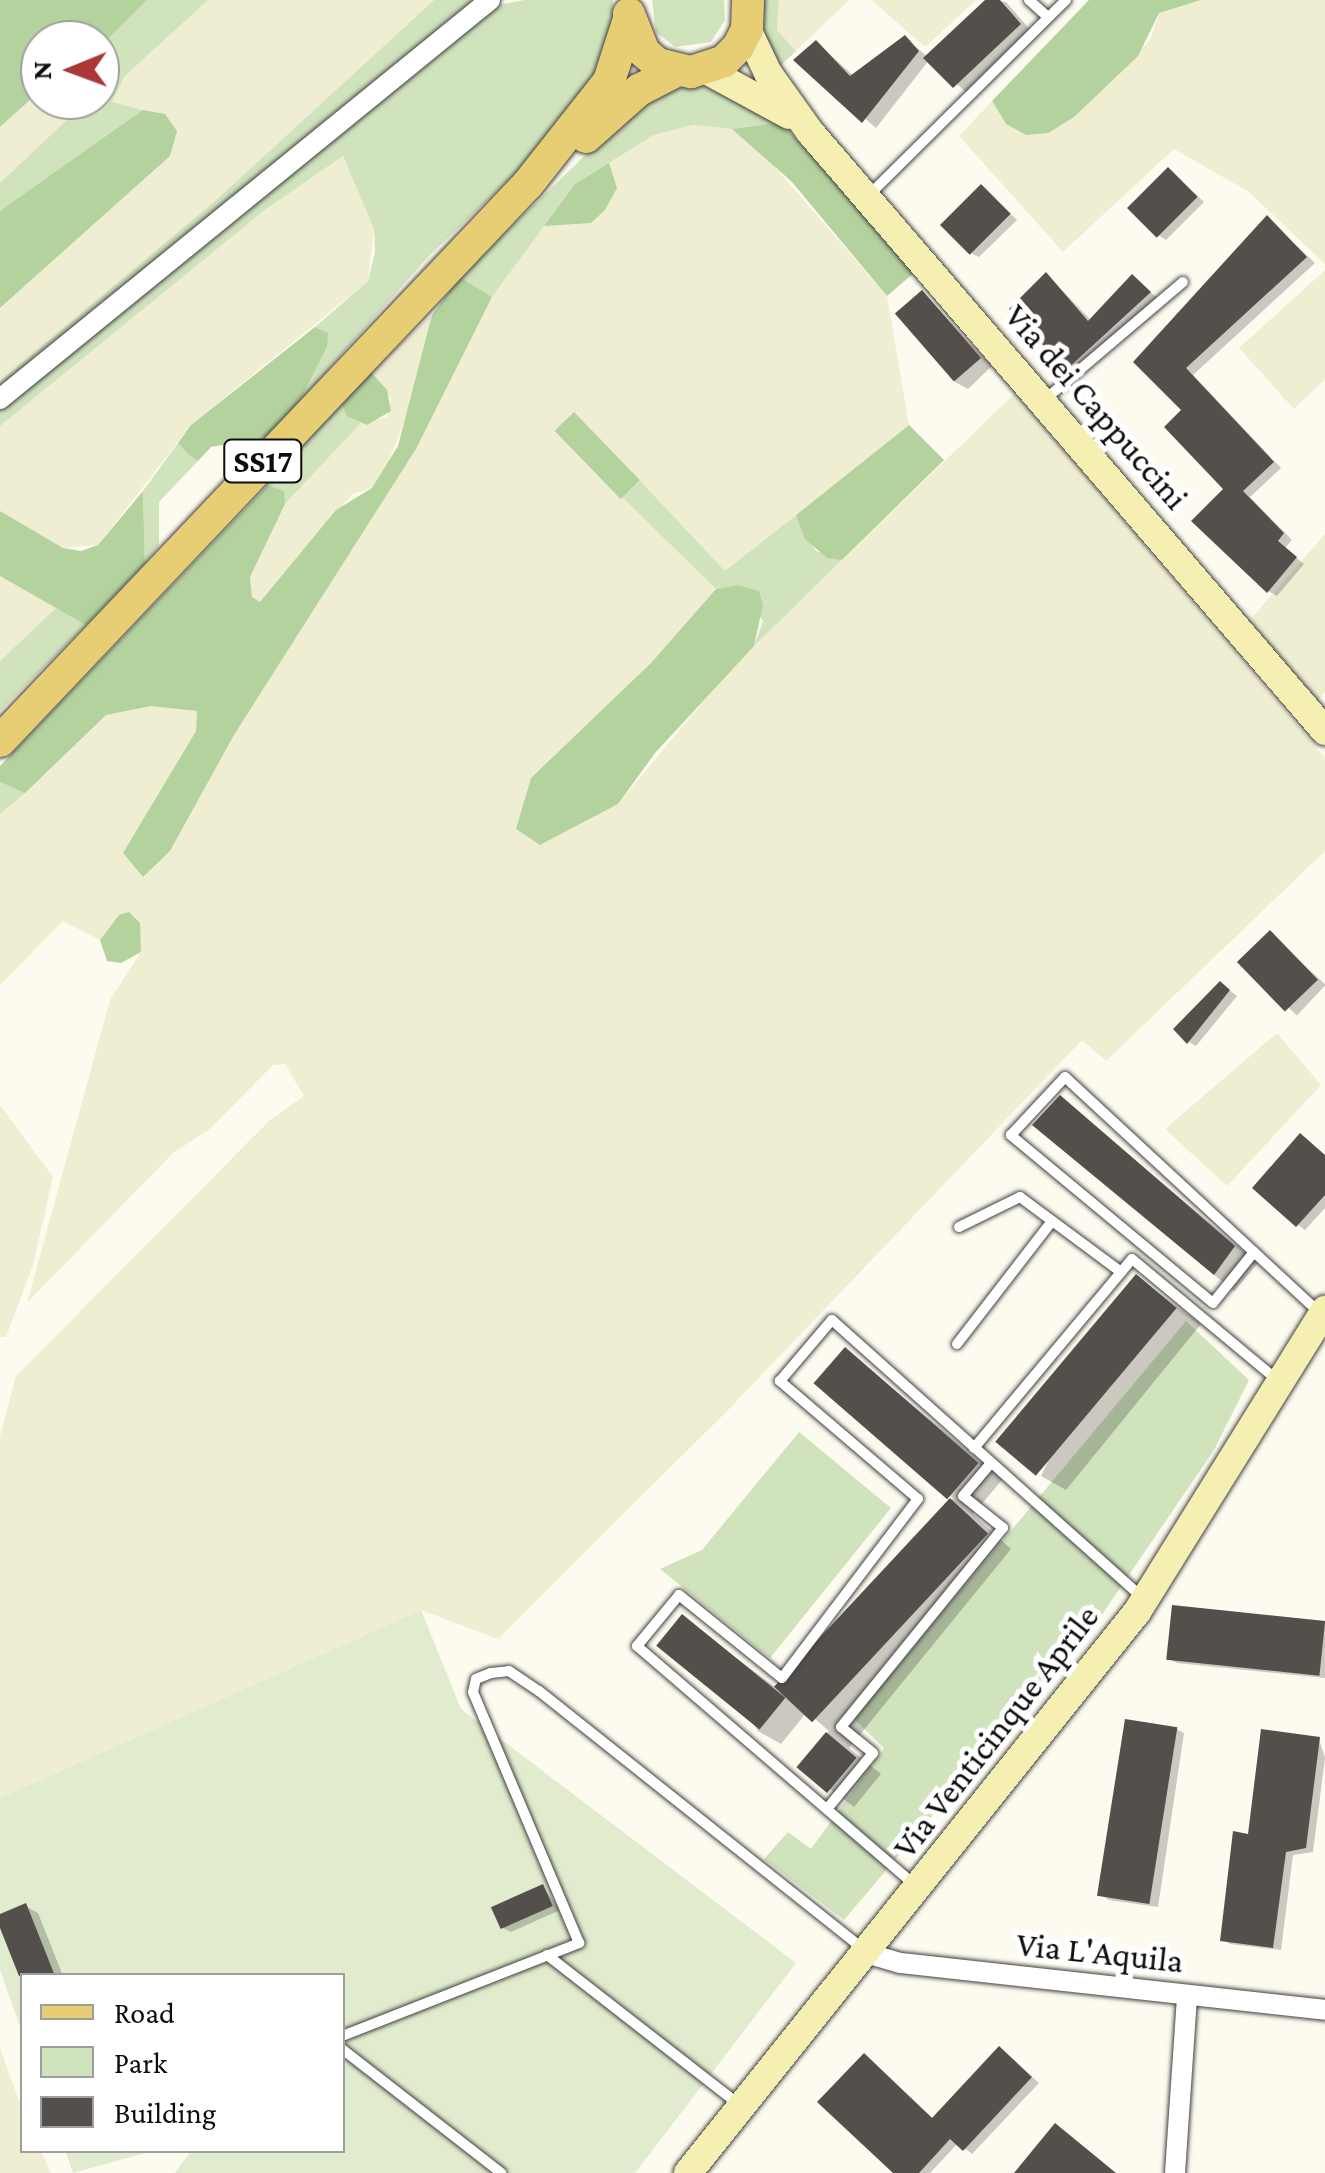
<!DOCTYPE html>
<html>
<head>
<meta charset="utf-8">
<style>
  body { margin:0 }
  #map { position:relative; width:1325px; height:2173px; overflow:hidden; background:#fdfbef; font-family:"Crimson Pro",serif }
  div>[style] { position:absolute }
  .farmland>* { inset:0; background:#f0eed2 }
  .green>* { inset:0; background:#d0e3bd }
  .forest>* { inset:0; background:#b4d29e; transform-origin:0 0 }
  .pitch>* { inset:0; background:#e0eccd }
  .shadow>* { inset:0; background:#0003; transform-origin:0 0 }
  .building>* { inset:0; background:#544f4b; transform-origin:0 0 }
  .roads { filter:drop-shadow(0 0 2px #404040) drop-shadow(0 0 2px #404040) }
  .lane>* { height:10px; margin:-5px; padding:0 5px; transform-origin:5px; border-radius:5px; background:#fff }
  .street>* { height:20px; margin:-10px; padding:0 10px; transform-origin:10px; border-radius:10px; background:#fff }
  .secondary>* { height:28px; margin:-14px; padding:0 14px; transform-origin:14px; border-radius:14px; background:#f5efb2 }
  .primary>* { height:32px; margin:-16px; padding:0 16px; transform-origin:16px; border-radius:16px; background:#e7ce75 }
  span { translate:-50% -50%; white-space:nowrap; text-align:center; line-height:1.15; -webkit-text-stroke:10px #fff; paint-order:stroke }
  .shield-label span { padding:2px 8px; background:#fff; border:2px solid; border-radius:8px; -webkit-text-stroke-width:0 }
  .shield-label { font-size:32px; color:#0d0d0d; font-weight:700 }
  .street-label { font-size:35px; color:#0d0d0d }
  .legend { position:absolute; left:20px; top:1973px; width:325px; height:180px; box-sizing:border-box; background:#fff; border:2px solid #9e9e9e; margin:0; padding:12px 18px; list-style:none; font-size:30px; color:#0d0d0d }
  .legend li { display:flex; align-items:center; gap:20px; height:50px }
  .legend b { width:50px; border:2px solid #9e9e9e }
  .north { position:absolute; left:20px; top:20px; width:100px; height:100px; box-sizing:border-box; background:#fff; border:2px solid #9e9e9e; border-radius:50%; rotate:269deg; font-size:28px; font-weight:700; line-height:40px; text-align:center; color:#0d0d0d }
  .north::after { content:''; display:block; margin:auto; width:35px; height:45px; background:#ab3739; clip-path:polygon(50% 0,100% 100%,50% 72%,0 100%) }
</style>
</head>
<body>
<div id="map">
  <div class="farmland">
    <i style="clip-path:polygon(208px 0,434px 0,216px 200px,0 381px,0 308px,170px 156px,143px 110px,112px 102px,125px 76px)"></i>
    <i style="clip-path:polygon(779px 0,849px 0,796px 51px,777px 30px)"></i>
    <i style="clip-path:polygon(871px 0,976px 0,925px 47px)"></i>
    <i style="clip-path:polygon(1201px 0,1325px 0,1325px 264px,1249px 192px,1174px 149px,1063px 252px,959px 136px,992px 101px,1006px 124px,1074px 117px,1150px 40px,1159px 13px)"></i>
    <i style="clip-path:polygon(40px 91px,40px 100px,69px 100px,73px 114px,0 183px,0 127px)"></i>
    <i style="clip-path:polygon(693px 125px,732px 129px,753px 142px,887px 296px,909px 425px,725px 571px,573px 412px,557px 432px,716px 589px,651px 663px,541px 844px,618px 804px,730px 669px,1015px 393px,1325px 758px,1325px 851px,1106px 1061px,1082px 1040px,731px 1407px,498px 1639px,421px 1610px,0 1798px,0 1436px,16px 1376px,270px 1120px,304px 1096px,285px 1064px,273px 1065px,210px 1129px,173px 1153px,27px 1303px,110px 1000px,141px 952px,119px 915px,100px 940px,63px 921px,0 985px,0 814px,106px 715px,151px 705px,197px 711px,196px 731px,123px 853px,143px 877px,170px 851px,234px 735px,416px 449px,492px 297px,575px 184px,654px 135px)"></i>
    <i style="clip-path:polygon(343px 156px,374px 229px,368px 281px,191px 425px,98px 545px,63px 548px,0 511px,0 426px,265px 210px)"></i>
    <i style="clip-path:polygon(1325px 270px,1325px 379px,1294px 409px,1239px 348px)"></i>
    <i style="clip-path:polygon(432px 315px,416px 393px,385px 470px,372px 488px,352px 494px,260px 603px,252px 597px,250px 577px,285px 504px,361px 423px,387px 417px,391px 399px,370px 371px)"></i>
    <i style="clip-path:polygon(1325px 534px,1325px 692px,1318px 701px,1249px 621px)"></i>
    <i style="clip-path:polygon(0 576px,59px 605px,0 661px)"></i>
    <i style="clip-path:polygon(1277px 1033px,1321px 1085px,1227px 1186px,1165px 1129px)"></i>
    <i style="clip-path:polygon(0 1105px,53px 1177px,33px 1265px,6px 1337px,0 1337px)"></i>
    <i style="clip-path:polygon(0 2048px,22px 2109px,22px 2150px,41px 2151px,51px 2173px,0 2173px)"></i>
  </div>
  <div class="green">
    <i style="clip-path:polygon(147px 0,208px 0,125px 76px,112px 102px,143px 110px,126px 128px,0 211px,0 183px,73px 114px,68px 100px,100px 100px,100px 47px)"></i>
    <i style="clip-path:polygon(434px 0,474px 0,0 392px,0 381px,216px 200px)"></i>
    <i style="clip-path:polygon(525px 0,613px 0,611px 58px,563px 128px,429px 256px,300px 401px,327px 347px,327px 333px,315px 327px,368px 281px,375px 252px,374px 229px,343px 156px,265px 210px,0 426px,0 406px,492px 6px)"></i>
    <i style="clip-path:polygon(652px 0,724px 0,725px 20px,711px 42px,675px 47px,656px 32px)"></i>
    <i style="clip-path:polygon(763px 0,779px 0,777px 30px,796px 51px,776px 70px,763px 37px)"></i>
    <i style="clip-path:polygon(714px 85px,781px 122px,732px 129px,693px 125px,654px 135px,575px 184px,492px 297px,460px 277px,645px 97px,670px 88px)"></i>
    <i style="clip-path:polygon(341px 402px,361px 423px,285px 504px,283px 491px,268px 485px)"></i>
    <i style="clip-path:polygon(178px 443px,198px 461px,159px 502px,159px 545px,145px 564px,143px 491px)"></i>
    <i style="clip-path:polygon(640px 481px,725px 571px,796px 515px,816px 551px,842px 560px,754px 646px,763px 621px,738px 585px,716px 589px,622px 497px)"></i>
    <i style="clip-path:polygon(59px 605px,86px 625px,0 711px,0 661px)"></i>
    <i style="clip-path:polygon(0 782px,25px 793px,0 814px)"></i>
    <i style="clip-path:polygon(1186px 1321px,1249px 1380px,1214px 1450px,1099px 1619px,844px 1920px,764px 1859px,788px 1832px,811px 1849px,884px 1748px,854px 1719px)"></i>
    <i style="clip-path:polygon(799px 1432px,891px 1508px,770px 1658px,660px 1569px,702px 1550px)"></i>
  </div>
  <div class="forest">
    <i style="clip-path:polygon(0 0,147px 0,100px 47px,100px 40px,40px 40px,40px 91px,0 127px)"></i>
    <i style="clip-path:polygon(1089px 0,1201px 0,1159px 13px,1138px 56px,1074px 117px,1048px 133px,1026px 135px,1006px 124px,992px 101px)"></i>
    <i style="clip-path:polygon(143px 110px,165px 114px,177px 131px,170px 156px,0 308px,0 211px)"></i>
    <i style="clip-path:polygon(781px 122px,915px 272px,887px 296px,792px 182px,732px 129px)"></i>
    <i style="clip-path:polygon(609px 163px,617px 188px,605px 210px,591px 223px,544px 226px,575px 184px)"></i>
    <i style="clip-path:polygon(460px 277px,492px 297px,416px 449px,234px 735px,170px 851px,143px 877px,123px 853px,196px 731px,197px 711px,151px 706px,106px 715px,25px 793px,0 782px,0 766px,268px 485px,284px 491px,285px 504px,250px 577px,252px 597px,260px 602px,336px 510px,372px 488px,398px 446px,432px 315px)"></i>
    <i style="clip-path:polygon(315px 327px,328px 333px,327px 347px,300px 401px,266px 437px,211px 447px,198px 461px,188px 454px,178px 443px,191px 425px)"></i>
    <i style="clip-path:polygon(370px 371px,387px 390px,391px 411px,367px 425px,347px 416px,341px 402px)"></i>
    <i style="left:574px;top:412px;width:95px;height:27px;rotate:46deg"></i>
    <i style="clip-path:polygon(909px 425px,944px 460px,842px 560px,827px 558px,805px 539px,796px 515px)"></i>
    <i style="clip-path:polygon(143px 491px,145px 564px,86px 625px,0 576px,0 511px,63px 548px,81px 551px,98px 545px)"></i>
    <i style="clip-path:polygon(738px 585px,759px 591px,763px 605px,754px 646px,655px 753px,618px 804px,540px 845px,516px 829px,531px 778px,651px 663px,716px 589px)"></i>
    <i style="clip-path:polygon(129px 912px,140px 923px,141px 952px,121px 963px,107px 961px,100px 940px,119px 915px)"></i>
  </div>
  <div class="pitch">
    <i style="clip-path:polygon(421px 1610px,461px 1709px,796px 1963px,635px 2173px,175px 2173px,191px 2151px,342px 2150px,342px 1976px,22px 1976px,22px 2032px,0 1970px,0 1798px)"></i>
    <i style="clip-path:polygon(65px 2150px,152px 2150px,152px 2151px,73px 2173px)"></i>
  </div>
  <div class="shadow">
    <i style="clip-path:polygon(989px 0,1006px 2px,1032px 32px,967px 93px,929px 60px,876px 128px,797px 60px,817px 43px,854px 76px,905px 38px,928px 57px)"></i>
    <i style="clip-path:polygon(1169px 170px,1204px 202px,1166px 240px,1158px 235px)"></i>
    <i style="clip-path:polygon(982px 187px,1017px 220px,979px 257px,971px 253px)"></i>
    <i style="clip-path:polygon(1268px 219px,1315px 263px,1193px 375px,1281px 468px,1250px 497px,1292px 540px,1285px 548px,1304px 564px,1277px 596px,1268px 591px,1226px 489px,1185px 410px,1137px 362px)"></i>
    <i style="clip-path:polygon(1047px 275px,1092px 321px,1133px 278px,1160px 300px,1079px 375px,1068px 368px)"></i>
    <i style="clip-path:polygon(923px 293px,992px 366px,968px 389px,955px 382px)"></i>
    <i style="left:1270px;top:933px;width:76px;height:42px;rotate:43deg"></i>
    <i style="clip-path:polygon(1221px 984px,1237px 996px,1196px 1046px,1189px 1042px)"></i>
    <i style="left:1061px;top:1098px;width:257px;height:37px;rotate:40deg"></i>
    <i style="clip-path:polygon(1325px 1155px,1325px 1208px,1305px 1230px,1298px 1225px)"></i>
    <i style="clip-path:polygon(1137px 1277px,1201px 1324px,1066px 1490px,1041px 1476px)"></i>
    <i style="clip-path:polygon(845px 1350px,1003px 1479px,973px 1514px,1011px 1549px,849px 1748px,881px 1774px,854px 1807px,800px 1767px,829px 1731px,807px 1712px,781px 1744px,758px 1731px,682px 1618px,789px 1697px,953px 1498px,819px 1384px)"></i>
    <i style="clip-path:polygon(1174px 1607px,1325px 1623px,1325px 1678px,1177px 1663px,1169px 1659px)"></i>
    <i style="clip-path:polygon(1176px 1729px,1184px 1733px,1158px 1907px,1109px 1900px,1101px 1895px)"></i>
    <i style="clip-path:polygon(1319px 1739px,1325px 1758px,1313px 1852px,1293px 1855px,1281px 1950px,1230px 1944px,1222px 1939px,1250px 1836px)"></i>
    <i style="clip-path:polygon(543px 1887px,560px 1910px,511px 1932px,503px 1928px)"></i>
    <i style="clip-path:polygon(25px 1906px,38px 1913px,63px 1976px,22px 1977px,0 1916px)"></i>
    <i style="clip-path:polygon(1000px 2049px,1039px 2083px,972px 2154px,958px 2143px,930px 2173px,896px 2173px,864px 2056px,934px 2119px)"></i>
  </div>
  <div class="building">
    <i style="clip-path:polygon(985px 0,1000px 0,1021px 24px,953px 88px,923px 58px)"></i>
    <i style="clip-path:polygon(905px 35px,919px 51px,862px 123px,793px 60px,816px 40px,850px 76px)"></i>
    <i style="left:1168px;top:167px;width:42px;height:58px;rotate:45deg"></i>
    <i style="left:981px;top:184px;width:42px;height:58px;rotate:45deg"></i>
    <i style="clip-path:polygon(1267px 215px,1307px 257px,1186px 368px,1274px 462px,1243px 491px,1284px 533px,1278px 541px,1297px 557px,1267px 593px,1191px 521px,1223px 489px,1164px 427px,1181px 410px,1133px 362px)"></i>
    <i style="clip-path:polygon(1046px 272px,1088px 321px,1132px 274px,1151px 292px,1066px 370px,1009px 309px)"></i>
    <i style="left:922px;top:290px;width:90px;height:36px;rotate:49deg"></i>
    <i style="left:1270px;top:930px;width:69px;height:46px;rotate:46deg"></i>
    <i style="clip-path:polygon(1220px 981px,1230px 990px,1187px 1044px,1173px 1029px)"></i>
    <i style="clip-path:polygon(1060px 1095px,1235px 1246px,1214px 1275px,1032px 1125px)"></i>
    <i style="clip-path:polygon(1300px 1133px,1325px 1155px,1325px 1195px,1296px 1227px,1252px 1188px)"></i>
    <i style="left:1136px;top:1274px;width:53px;height:219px;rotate:40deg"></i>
    <i style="left:845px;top:1347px;width:177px;height:48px;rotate:41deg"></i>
    <i style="left:950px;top:1498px;width:52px;height:258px;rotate:43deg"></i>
    <i style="left:1172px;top:1605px;width:154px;height:55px;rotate:6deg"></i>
    <i style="left:682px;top:1614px;width:133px;height:41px;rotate:39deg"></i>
    <i style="left:1125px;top:1719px;width:53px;height:179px;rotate:9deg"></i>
    <i style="clip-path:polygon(1261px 1729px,1320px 1737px,1306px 1848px,1286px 1852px,1273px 1948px,1220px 1941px,1233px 1831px,1248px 1834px)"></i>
    <i style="left:826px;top:1732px;width:40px;height:46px;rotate:40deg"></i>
    <i style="left:543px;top:1884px;width:24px;height:57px;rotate:66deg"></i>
    <i style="clip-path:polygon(26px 1903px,55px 1976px,19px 1976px,0 1928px,0 1914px)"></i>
    <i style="clip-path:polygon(999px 2046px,1032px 2077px,963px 2151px,950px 2139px,919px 2173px,893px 2173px,817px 2102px,864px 2053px,932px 2118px)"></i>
    <i style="clip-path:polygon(1055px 2123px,1116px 2173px,1014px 2173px)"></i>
  </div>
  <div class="roads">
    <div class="lane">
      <i style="left:1029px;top:0;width:25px;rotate:42deg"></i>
      <i style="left:867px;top:197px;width:280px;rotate:-44.7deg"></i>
      <i style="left:1042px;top:402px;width:185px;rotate:-40.4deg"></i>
      <i style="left:959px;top:1227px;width:68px;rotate:-26.2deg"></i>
      <i style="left:1020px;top:1197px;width:126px;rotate:36.6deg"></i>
      <i style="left:1254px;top:1252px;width:65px;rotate:128.8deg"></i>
      <i style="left:1213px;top:1303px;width:263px;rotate:-140.3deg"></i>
      <i style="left:1011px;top:1135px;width:79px;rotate:-47deg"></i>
      <i style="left:1065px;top:1077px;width:349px;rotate:42.8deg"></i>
      <i style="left:957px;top:1344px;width:155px;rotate:-52.3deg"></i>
      <i style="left:974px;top:1448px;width:246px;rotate:-50.1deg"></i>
      <i style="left:1132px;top:1259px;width:189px;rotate:39.8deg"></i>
      <i style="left:827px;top:1809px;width:72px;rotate:-50.6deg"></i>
      <i style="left:873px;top:1753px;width:41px;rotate:-140.9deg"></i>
      <i style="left:841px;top:1727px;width:257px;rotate:-50.9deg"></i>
      <i style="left:1003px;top:1528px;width:51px;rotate:-141.3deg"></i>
      <i style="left:963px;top:1496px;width:43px;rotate:-49.7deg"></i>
      <i style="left:916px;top:1886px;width:368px;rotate:-139.3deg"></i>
      <i style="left:637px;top:1646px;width:66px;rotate:-50.5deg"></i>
      <i style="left:679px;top:1595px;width:132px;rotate:38.9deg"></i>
      <i style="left:782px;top:1678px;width:225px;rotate:-52.8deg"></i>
      <i style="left:918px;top:1499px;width:182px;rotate:-139.5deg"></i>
      <i style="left:780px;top:1381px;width:80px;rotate:-49.6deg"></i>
      <i style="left:832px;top:1320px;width:416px;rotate:41.8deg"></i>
      <i style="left:547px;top:1955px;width:246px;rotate:37.9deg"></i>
      <i style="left:342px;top:2036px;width:255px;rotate:-21.4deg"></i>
      <i style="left:579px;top:1943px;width:272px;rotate:-112.9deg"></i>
      <i style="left:473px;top:1692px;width:13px;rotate:-77deg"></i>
      <i style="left:476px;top:1679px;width:16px;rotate:-22deg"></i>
      <i style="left:491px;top:1673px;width:18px;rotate:-6deg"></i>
      <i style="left:509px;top:1671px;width:36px;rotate:34deg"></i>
      <i style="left:539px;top:1691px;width:413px;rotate:38.5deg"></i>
      <i style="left:342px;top:2049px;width:202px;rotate:37.9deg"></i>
    </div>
    <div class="street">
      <i style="left:0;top:399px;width:632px;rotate:-39.16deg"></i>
      <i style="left:869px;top:1954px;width:33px;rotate:16deg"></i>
      <i style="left:901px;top:1963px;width:427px;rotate:6.3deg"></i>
      <i style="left:1175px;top:2173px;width:177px;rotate:-86.1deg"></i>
    </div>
    <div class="secondary">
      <i style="left:747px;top:29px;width:49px;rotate:64.5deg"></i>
      <i style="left:768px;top:73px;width:72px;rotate:54.6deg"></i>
      <i style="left:810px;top:132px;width:790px;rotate:49.31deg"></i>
      <i style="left:706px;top:70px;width:94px;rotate:28.5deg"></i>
      <i style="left:688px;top:2173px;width:719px;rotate:-51.33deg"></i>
      <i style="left:1137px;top:1612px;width:356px;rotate:-58.1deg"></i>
    </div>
    <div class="primary">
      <i style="left:629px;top:14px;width:41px;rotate:68.5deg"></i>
      <i style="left:644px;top:52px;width:18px;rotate:41deg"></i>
      <i style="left:658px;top:64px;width:34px;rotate:14deg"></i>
      <i style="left:691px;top:72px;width:35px;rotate:-18deg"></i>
      <i style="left:724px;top:61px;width:20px;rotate:-45deg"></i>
      <i style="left:738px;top:47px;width:20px;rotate:-63deg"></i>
      <i style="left:747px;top:29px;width:29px;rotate:-88deg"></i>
      <i style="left:586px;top:137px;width:71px;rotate:-41.6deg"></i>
      <i style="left:639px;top:90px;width:42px;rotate:-27.2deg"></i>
      <i style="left:0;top:741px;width:767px;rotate:-46.53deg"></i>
      <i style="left:528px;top:184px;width:131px;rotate:-51.8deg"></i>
      <i style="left:609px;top:81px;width:65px;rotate:-72.1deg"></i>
    </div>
  </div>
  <div class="shield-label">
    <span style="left:263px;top:461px">SS17</span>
  </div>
  <div class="street-label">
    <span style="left:1096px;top:407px;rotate:49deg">Via dei Cappuccini</span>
    <span style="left:996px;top:1732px;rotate:-52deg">Via Venticinque Aprile</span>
    <span style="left:1100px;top:1953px;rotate:6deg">Via L'Aquila</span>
  </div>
  <ul class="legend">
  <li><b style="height:12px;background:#e7ce75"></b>Road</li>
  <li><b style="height:28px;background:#d0e3bd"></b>Park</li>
  <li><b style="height:28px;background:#544f4b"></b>Building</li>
  </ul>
  <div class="north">N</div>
</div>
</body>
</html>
